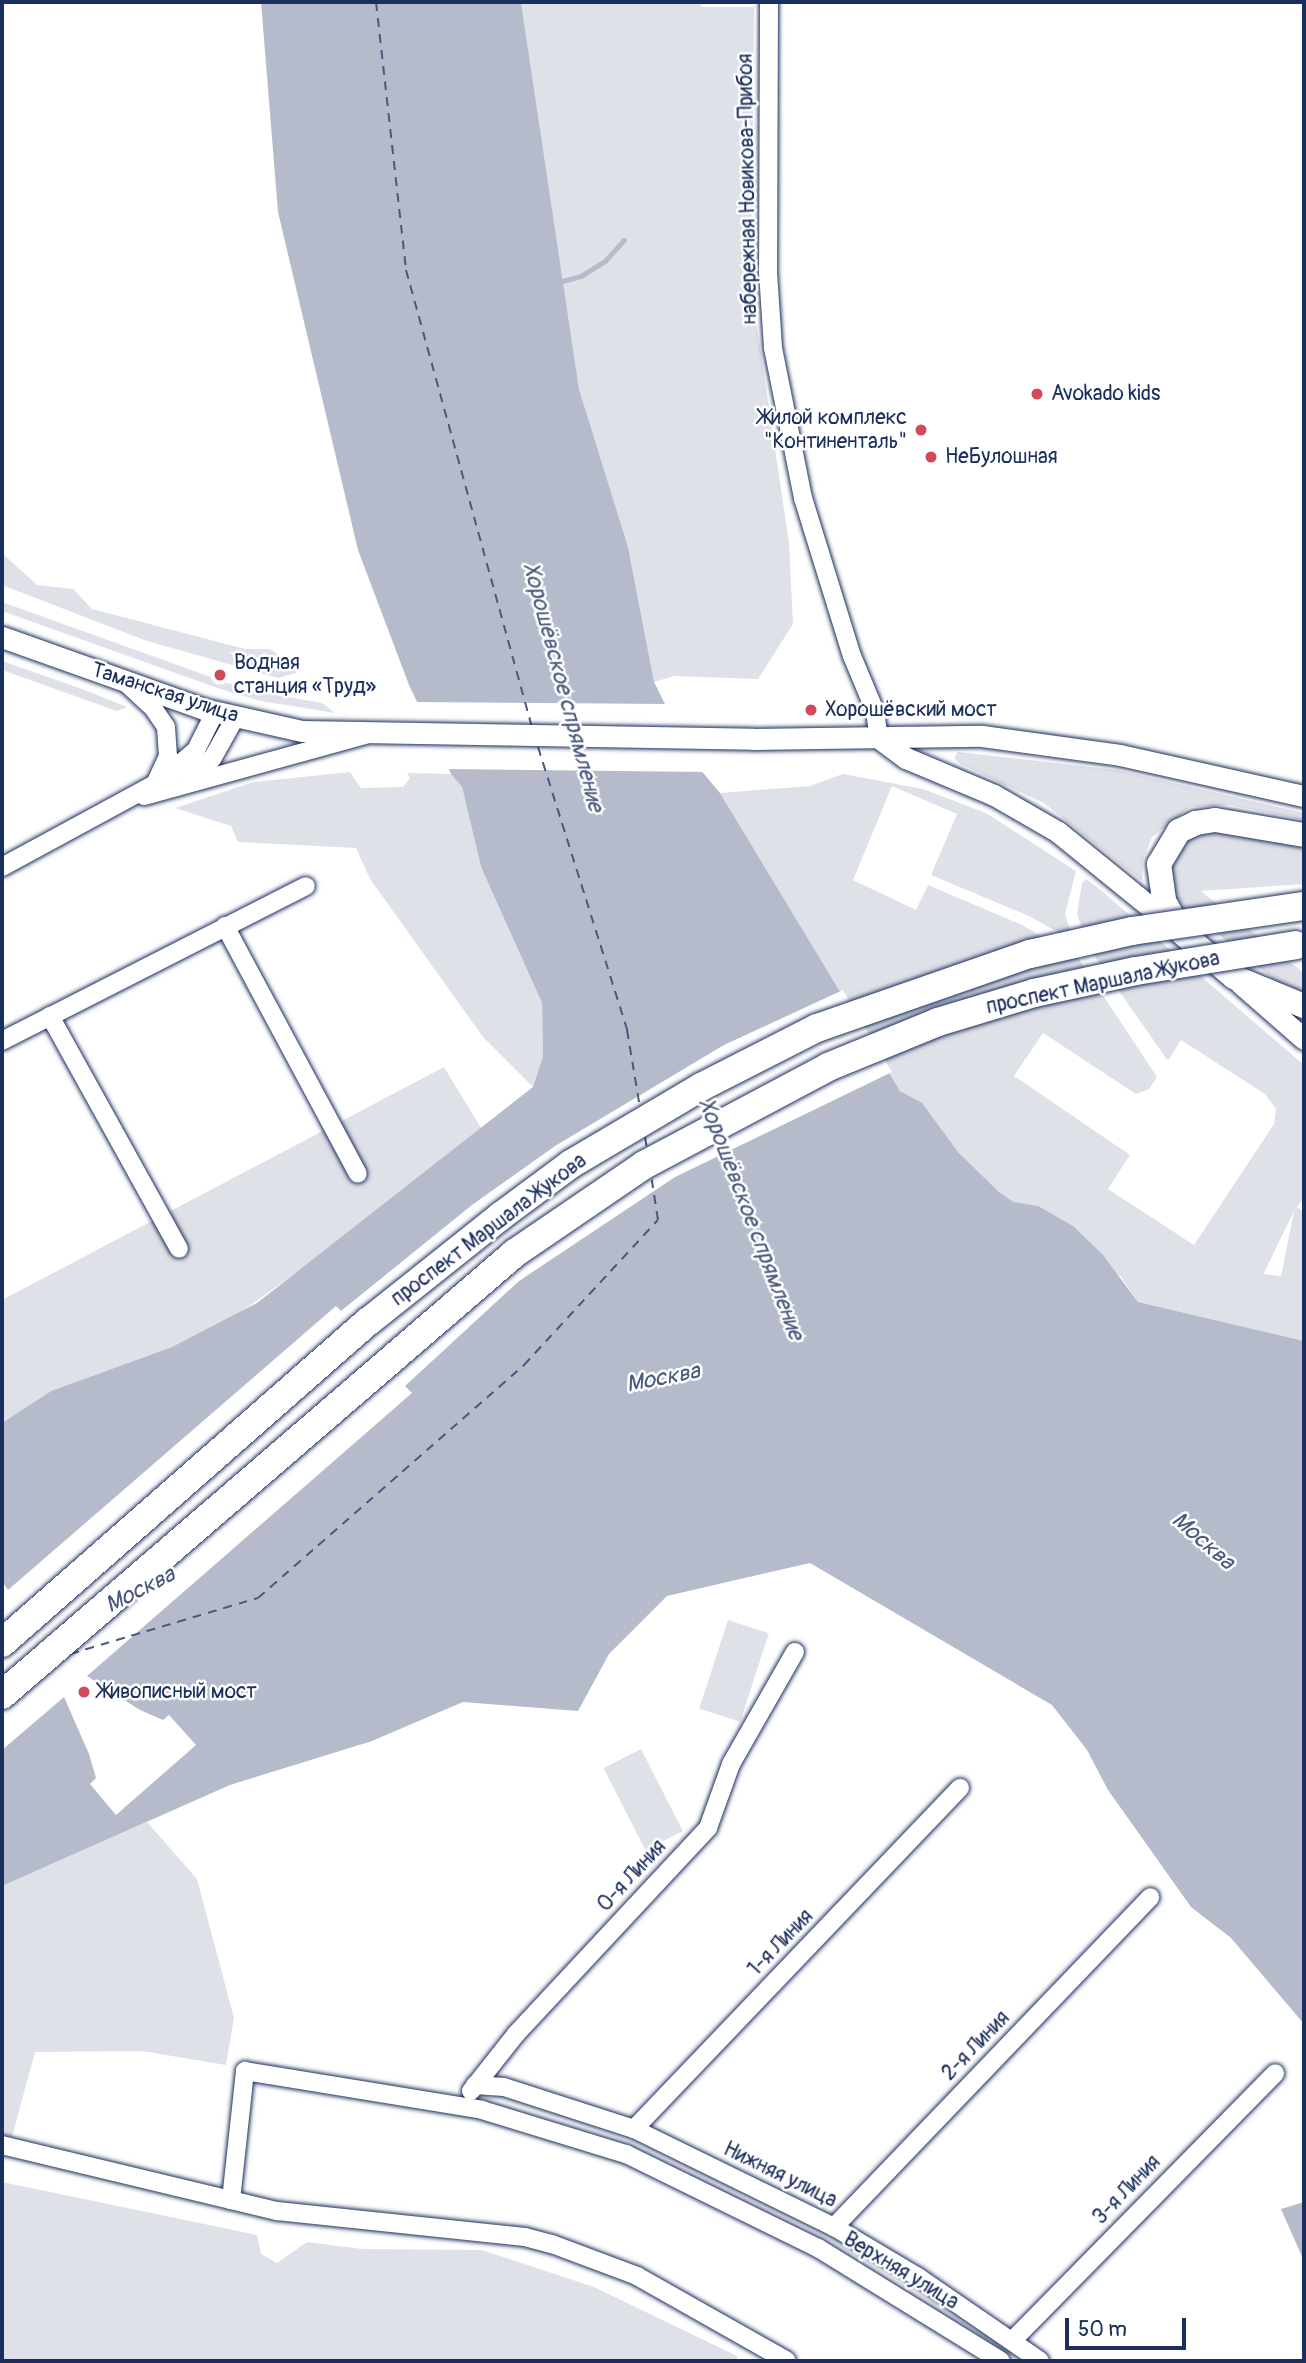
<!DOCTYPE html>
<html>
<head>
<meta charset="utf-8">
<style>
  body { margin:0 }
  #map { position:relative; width:1306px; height:2363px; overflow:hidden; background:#fff; font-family:Pangolin,sans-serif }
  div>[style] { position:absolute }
  .green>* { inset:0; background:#dee1e7; transform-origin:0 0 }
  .water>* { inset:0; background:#b5bbca }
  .pier>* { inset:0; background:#fff }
  .stream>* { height:4.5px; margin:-2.25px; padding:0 2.25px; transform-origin:2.25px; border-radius:2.25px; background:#b5bbca }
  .ferry>* { height:2px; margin-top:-1px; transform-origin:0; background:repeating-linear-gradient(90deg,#49597e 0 9px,transparent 0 16px) }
  .roads { filter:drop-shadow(0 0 2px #1b2f5e) drop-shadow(0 0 2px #1b2f5e) }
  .minor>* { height:18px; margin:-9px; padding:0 9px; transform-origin:9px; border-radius:9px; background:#fff }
  .tertiary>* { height:21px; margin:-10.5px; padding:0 10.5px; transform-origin:10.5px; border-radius:10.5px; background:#fff }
  .secondary>* { height:24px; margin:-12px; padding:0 12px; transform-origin:12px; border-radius:12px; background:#fff }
  .bridges { filter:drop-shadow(0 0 2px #1b2f5e) drop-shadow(0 0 2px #1b2f5e) }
  .primary-bridge>* { height:28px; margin:-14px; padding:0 14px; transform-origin:14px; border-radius:14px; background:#fff }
  .dots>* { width:19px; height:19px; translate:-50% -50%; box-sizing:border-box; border:4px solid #fff; border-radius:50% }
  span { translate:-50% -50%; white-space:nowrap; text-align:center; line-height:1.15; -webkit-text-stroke:5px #fff; paint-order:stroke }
  .street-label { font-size:21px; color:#1b2f5e }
  .poi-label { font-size:21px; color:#1b2f5e }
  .left { translate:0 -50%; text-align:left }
  .right { translate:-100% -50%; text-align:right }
  .water-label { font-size:23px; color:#49597e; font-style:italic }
  .frame { position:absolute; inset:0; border:4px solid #1b2f5e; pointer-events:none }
  .scale { position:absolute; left:1065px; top:2318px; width:121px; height:32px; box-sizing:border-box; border:4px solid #1b2f5e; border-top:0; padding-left:9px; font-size:21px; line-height:24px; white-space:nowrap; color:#1b2f5e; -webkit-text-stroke:5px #fff; paint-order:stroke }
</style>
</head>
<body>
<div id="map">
  <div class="green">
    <i style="clip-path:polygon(521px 2px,701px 2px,701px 7px,754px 7px,751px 286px,789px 543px,793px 624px,758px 679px,674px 676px,654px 682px,628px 547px,579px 389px)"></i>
    <i style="clip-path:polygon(2px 553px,37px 585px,73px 589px,92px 609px,245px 649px,270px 649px,295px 667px,296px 673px,278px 678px,147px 641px,2px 585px)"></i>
    <i style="clip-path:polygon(2px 602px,247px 690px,322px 703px,335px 713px,261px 701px,223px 690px,2px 611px)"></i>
    <i style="clip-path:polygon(2px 661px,82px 689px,127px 707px,117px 711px,2px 670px)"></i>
    <i style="clip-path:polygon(958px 752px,1117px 770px,1304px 813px,1304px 820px,1229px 805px,1190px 807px,1152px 837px,1143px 860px,1142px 881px,1044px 803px,960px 764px,954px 758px)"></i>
    <i style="clip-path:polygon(350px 772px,361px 788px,403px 787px,410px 778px,407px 773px,451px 774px,462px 787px,481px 867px,542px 1003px,543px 1056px,533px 1087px,483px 1037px,370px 879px,356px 848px,238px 842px,231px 826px,175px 808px,253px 782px)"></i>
    <i style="clip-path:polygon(evenodd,843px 774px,923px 789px,986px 813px,1076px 871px,1065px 914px,1074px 941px,1029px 916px,931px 875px,957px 814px,892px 786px,853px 880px,916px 910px,928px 885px,1022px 925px,1077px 956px,1157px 1077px,1149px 1089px,1136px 1094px,1043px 1033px,1014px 1076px,1130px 1155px,1108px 1189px,1194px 1245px,1274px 1124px,1276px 1109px,1265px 1094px,1181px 1040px,1168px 1061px,1089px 948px,1077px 914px,1082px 883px,1086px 879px,1097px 887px,1304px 1065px,1304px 1198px,1297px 1207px,1304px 1212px,1304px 1341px,1138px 1302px,1121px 1277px,1038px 1206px,1013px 1203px,998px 1191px,958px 1152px,922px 1104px,900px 1091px,720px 793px,810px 786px,843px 774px,1294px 1211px,1281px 1276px,1264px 1274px,1264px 1273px,1294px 1211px)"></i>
    <i style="clip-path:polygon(1214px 828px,1304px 846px,1304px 884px,1201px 891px,1304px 973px,1304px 992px,1275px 981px,1175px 898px,1167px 880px,1172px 851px,1183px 838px)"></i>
    <i style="clip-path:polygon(444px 1067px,481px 1128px,353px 1231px,233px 1318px,172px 1347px,51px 1391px,2px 1423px,2px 1300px)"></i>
    <i style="left:728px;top:1620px;width:43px;height:93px;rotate:18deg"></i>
    <i style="left:641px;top:1749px;width:92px;height:42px;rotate:63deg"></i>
    <i style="clip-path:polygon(147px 1822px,197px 1879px,234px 2018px,226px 2065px,142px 2051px,35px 2052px,12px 2137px,2px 2135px,2px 1886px)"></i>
    <i style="clip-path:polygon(2px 2182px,257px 2235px,261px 2254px,277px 2263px,307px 2242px,362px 2249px,482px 2250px,594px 2287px,737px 2356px,737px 2361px,2px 2361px)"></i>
  </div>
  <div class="water">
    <i style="clip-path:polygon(261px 2px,521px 2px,579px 389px,628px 547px,654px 682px,694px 762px,720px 793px,900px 1091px,922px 1103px,958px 1152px,998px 1191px,1013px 1202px,1038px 1206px,1073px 1226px,1103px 1255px,1138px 1302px,1304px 1341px,1304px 2024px,1231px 1938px,1191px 1907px,1108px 1790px,1087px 1750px,1052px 1705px,810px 1563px,667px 1596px,609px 1654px,578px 1711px,463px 1702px,372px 1741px,230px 1785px,2px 1886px,2px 1423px,51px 1391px,172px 1347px,257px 1303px,533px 1087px,543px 1056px,542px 1003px,481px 867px,462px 787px,451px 774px,409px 685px,358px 550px,278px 212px)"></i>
    <i style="clip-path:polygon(1304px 2202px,1304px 2261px,1281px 2209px)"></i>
  </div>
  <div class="pier">
    <i style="clip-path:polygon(413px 702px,669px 704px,707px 772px,445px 769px)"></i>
    <i style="clip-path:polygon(843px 990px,892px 1072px,675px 1177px,519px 1281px,405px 1386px,412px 1393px,87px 1676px,140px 1710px,163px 1720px,169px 1715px,196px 1745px,116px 1815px,90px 1784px,96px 1778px,89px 1754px,64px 1697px,2px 1750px,2px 1581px,8px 1590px,336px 1306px,341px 1311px,472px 1205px,555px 1146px,724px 1045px)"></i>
  </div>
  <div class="stream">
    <i style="left:559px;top:282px;width:23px;rotate:-15deg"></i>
    <i style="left:581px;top:276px;width:28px;rotate:-32deg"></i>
    <i style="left:605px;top:261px;width:28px;rotate:-48deg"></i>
  </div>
  <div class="ferry">
    <i style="left:376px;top:2px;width:270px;rotate:83.6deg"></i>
    <i style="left:406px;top:270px;width:472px;rotate:74.6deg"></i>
    <i style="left:538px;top:747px;width:297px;rotate:72.5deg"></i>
    <i style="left:627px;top:1030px;width:79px;rotate:80.5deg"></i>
    <i style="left:645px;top:1137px;width:12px;rotate:81deg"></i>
    <i style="left:70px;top:1654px;width:196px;rotate:-16.6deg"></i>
    <i style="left:258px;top:1598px;width:354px;rotate:-41.2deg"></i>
    <i style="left:524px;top:1365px;width:197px;rotate:-47.3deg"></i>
    <i style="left:658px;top:1220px;width:46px;rotate:-98.8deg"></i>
  </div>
  <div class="roads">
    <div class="minor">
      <i style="left:769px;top:2px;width:270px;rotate:90.2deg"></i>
      <i style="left:768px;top:272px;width:76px;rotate:86.2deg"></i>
      <i style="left:773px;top:348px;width:153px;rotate:78.7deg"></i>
      <i style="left:803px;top:498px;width:165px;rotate:72.8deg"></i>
      <i style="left:852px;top:656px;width:60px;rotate:67.3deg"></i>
      <i style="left:875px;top:711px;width:27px;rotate:82deg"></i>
      <i style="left:186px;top:779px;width:33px;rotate:-38deg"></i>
      <i style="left:212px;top:759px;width:47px;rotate:-60.7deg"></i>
      <i style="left:157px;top:783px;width:51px;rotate:-40.2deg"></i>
      <i style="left:196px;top:750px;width:42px;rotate:-63.4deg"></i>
      <i style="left:144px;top:796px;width:230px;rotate:-15.4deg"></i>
      <i style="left:2px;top:867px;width:174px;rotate:-28.5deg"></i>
      <i style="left:155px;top:784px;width:31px;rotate:-65deg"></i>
      <i style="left:168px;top:756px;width:29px;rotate:-94deg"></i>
      <i style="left:166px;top:727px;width:22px;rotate:-124deg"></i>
      <i style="left:154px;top:709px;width:37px;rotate:-137deg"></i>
      <i style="left:225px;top:926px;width:281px;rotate:61.8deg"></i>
      <i style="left:50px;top:1016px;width:266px;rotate:61deg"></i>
      <i style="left:2px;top:1041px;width:341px;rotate:-27deg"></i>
      <i style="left:475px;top:2085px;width:29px;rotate:4deg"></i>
      <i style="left:504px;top:2087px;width:137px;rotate:17.9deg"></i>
      <i style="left:634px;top:2129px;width:223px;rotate:26.1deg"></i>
      <i style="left:834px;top:2227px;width:98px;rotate:30.8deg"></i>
      <i style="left:918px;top:2277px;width:148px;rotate:34.5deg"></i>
      <i style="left:471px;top:2091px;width:73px;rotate:-51.7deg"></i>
      <i style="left:516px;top:2034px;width:282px;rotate:-47deg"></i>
      <i style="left:708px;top:1828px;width:68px;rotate:-70.2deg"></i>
      <i style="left:731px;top:1764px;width:129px;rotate:-60.3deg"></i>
      <i style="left:634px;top:2129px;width:472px;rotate:-46.3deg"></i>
      <i style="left:2px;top:2145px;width:283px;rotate:13.5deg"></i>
      <i style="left:277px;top:2211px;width:249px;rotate:6deg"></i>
      <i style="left:525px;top:2237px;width:28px;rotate:15deg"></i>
      <i style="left:552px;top:2244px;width:91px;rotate:20.6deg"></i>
      <i style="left:637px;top:2276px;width:172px;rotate:29.5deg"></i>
      <i style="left:231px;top:2200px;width:130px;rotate:-83.8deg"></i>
      <i style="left:245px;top:2071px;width:240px;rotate:9.3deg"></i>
      <i style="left:482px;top:2110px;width:151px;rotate:17deg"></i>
      <i style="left:626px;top:2154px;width:214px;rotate:26.1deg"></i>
      <i style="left:818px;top:2248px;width:215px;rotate:31.7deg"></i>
      <i style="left:834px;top:2227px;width:457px;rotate:-46.2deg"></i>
      <i style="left:1013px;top:2340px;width:374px;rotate:-45.5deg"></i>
    </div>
    <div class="tertiary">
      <i style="left:2px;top:637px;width:214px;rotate:19.6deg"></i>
      <i style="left:204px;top:709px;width:100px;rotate:12.7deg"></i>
      <i style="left:302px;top:731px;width:451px;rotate:1deg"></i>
      <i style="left:753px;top:739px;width:229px;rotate:-0.8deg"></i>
      <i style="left:982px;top:736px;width:139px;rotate:7.8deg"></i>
      <i style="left:1120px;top:755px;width:189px;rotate:12.6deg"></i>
      <i style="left:879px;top:738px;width:34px;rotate:37deg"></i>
      <i style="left:906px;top:758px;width:95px;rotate:22.8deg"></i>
      <i style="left:994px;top:795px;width:74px;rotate:30deg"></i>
      <i style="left:1058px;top:832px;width:152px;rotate:39.1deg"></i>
      <i style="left:1240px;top:983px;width:85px;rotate:41.2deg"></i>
    </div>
    <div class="secondary">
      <i style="left:1304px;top:835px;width:90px;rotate:-170.4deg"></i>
      <i style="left:1215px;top:820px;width:19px;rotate:171deg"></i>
      <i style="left:1196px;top:823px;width:19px;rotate:155deg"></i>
      <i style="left:1179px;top:831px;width:39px;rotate:121deg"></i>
      <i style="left:1159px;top:864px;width:37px;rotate:82deg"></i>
      <i style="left:1164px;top:901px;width:35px;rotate:61deg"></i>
      <i style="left:1181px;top:932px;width:70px;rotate:40.3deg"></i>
      <i style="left:1234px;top:977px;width:76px;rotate:22.5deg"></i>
    </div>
  </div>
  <div class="bridges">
    <div class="primary-bridge">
      <i style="left:2px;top:1643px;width:488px;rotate:-41.3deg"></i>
      <i style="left:369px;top:1321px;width:169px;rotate:-38.5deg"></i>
      <i style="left:501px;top:1216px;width:87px;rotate:-36.6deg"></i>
      <i style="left:571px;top:1164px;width:151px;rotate:-30.6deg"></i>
      <i style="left:701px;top:1087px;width:130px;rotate:-27deg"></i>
      <i style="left:817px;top:1028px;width:225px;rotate:-19.2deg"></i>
      <i style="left:1030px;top:954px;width:105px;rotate:-12.7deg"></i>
      <i style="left:1132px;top:931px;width:174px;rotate:-8.3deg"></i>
      <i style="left:2px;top:1695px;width:677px;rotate:-40.75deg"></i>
      <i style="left:515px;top:1253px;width:156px;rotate:-34.3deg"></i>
      <i style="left:644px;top:1165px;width:208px;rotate:-28deg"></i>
      <i style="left:828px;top:1067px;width:119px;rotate:-22.2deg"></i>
      <i style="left:938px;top:1022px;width:100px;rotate:-16.8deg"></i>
      <i style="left:1034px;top:993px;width:104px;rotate:-12.2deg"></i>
      <i style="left:1136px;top:971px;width:162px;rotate:-9.2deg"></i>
    </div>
  </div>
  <div class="dots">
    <i style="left:1037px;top:394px;background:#d1495b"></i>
    <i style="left:921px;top:430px;background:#d1495b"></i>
    <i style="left:931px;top:457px;background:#d1495b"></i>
    <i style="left:220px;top:675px;background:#d1495b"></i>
    <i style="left:811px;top:710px;background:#d1495b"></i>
    <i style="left:84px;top:1692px;background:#d1495b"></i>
  </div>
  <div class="street-label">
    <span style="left:748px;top:189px;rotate:-91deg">набережная Новикова-Прибоя</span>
    <span style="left:165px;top:693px;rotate:18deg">Таманская улица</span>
    <span style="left:1103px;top:983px;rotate:-12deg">проспект Маршала Жукова</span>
    <span style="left:489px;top:1230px;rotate:-37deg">проспект Маршала Жукова</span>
    <span style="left:632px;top:1876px;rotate:-47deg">0-я Линия</span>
    <span style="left:781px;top:1943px;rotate:-46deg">1-я Линия</span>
    <span style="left:976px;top:2046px;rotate:-46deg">2-я Линия</span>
    <span style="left:780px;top:2175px;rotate:26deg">Нижняя улица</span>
    <span style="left:1127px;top:2190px;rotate:-46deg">3-я Линия</span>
    <span style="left:901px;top:2271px;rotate:31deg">Верхняя улица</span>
  </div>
  <div class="poi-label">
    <span class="left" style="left:1051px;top:394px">Avokado kids</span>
    <span class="right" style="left:907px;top:430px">Жилой комплекс<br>"Континенталь"</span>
    <span class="left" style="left:945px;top:457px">НеБулошная</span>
    <span class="left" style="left:234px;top:675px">Водная<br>станция «Труд»</span>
    <span class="left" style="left:825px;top:710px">Хорошёвский мост</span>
    <span class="left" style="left:98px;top:1692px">Живописный мост</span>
  </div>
  <div class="water-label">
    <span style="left:563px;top:687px;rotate:75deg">Хорошёвское спрямление</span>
    <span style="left:751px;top:1219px;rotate:69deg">Хорошёвское спрямление</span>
    <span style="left:663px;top:1378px;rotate:-11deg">Москва</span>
    <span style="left:1203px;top:1541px;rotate:41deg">Москва</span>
    <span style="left:140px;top:1590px;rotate:-27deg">Москва</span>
  </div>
  <div class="frame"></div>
  <div class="scale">50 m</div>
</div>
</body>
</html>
